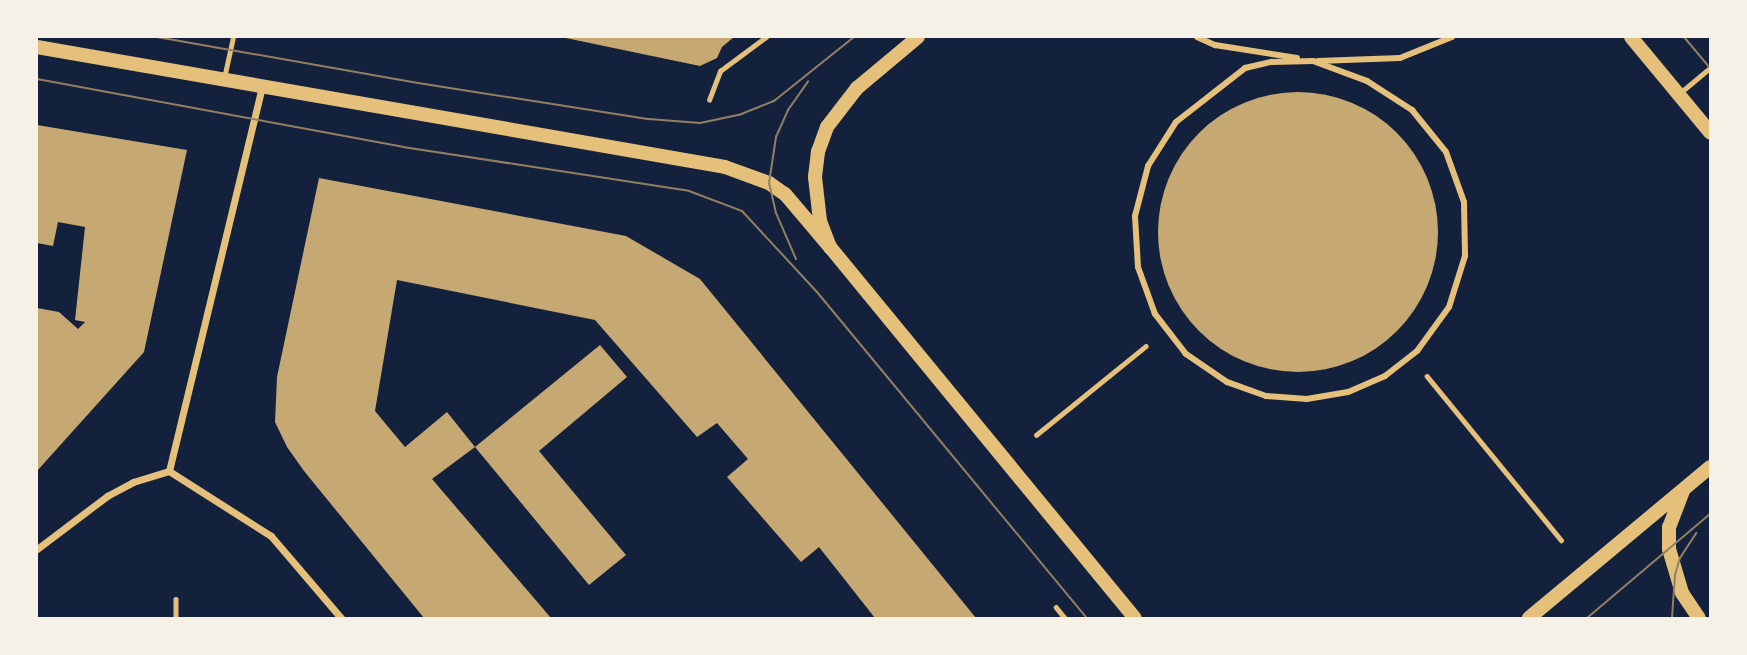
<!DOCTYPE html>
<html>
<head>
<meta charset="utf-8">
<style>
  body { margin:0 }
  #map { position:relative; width:1747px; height:655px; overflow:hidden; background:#14213d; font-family:Arial,sans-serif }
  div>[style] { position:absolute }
  .building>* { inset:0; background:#c6a872 }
  .round { border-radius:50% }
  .path>* { height:4.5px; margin:-2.25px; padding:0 2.25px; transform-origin:2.25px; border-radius:2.25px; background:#e5c07b }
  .service>* { height:5px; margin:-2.5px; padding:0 2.5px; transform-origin:2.5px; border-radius:2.5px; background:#e5c07b }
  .pedestrian>* { height:6px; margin:-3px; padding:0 3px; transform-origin:3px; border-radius:3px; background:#e5c07b }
  .minor>* { height:7px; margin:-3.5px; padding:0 3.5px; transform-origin:3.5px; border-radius:3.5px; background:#e5c07b }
  .secondary>* { height:14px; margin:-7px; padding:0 7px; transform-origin:7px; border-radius:7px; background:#e5c07b }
  .tram>* { height:2px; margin:-1px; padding:0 1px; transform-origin:1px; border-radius:1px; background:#918062 }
  span { translate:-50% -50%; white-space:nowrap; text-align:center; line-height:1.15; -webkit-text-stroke:6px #f6f1e7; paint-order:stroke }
  .frame { position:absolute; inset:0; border:38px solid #f6f1e7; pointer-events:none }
</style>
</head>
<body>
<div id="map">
  <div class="building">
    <i style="clip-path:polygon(561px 37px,734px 37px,722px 47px,717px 58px,700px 66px)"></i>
    <i class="round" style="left:1158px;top:92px;width:280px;height:280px"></i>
    <i style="clip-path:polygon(37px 125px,187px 150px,144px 352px,37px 471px,37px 308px,59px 312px,78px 329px,85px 322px,75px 320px,85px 227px,58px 222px,53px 246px,37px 243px)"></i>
    <i style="clip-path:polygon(319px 178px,626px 236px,700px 279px,976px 618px,875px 618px,819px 547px,801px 562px,727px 477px,748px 459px,717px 423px,697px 437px,595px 320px,397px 280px,375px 411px,405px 447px,447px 412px,475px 447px,432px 479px,551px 618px,424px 618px,304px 471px,287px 447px,275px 422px,277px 377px)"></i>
    <i style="clip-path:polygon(600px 345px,627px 377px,539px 451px,626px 555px,589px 585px,475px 447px)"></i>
  </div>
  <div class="path">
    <i style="left:709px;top:100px;width:31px;rotate:-69deg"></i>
    <i style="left:720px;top:71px;width:57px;rotate:-36.5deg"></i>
    <i style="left:1427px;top:376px;width:212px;rotate:50.7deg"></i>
    <i style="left:1036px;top:435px;width:141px;rotate:-39deg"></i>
    <i style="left:176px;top:599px;width:19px;rotate:90deg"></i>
    <i style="left:1056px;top:607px;width:14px;rotate:51deg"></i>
  </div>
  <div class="service">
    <i style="left:224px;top:78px;width:42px;rotate:-77.6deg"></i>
    <i style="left:1681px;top:92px;width:38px;rotate:-40deg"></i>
  </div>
  <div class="pedestrian">
    <i style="left:1197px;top:37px;width:20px;rotate:24deg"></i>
    <i style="left:1215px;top:45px;width:83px;rotate:9deg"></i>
    <i style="left:1313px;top:61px;width:58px;rotate:20.3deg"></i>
    <i style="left:1367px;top:81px;width:54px;rotate:32.8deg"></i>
    <i style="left:1412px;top:110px;width:54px;rotate:51deg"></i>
    <i style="left:1446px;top:152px;width:53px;rotate:70.2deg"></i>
    <i style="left:1464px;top:202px;width:54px;rotate:88.9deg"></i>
    <i style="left:1465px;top:256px;width:53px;rotate:107.4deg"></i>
    <i style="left:1449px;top:307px;width:54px;rotate:126deg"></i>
    <i style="left:1417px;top:351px;width:41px;rotate:142deg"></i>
    <i style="left:1385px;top:376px;width:40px;rotate:156.6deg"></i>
    <i style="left:1348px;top:392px;width:42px;rotate:170.3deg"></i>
    <i style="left:1307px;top:399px;width:41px;rotate:-175.8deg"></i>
    <i style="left:1266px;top:396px;width:41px;rotate:-160.3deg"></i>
    <i style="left:1227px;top:382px;width:50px;rotate:-145.7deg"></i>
    <i style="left:1186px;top:354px;width:51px;rotate:-127.8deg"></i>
    <i style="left:1155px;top:314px;width:50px;rotate:-109.9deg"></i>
    <i style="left:1138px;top:267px;width:51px;rotate:-93.4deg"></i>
    <i style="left:1135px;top:216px;width:52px;rotate:-75.4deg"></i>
    <i style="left:1148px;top:166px;width:52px;rotate:-57.5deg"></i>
    <i style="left:1176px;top:122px;width:88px;rotate:-38deg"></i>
    <i style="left:1245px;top:68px;width:28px;rotate:-13deg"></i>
    <i style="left:1272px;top:62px;width:41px;rotate:-1.4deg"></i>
    <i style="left:1318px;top:61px;width:82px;rotate:-2.1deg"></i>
    <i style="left:1400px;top:58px;width:56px;rotate:-22deg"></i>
  </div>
  <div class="minor">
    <i style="left:169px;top:471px;width:396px;rotate:-76.4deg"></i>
    <i style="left:169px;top:471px;width:121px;rotate:32.5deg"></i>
    <i style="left:271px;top:536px;width:108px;rotate:49.5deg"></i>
    <i style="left:37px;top:549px;width:88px;rotate:-37.1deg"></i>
    <i style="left:107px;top:496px;width:30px;rotate:-28deg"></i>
    <i style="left:133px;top:482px;width:38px;rotate:-17deg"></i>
  </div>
  <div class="secondary">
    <i style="left:918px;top:37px;width:80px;rotate:140.1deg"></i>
    <i style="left:857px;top:88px;width:49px;rotate:127.6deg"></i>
    <i style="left:827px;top:127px;width:27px;rotate:110deg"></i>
    <i style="left:818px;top:152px;width:25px;rotate:97deg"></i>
    <i style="left:815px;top:177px;width:44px;rotate:83.5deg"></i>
    <i style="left:820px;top:221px;width:28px;rotate:69deg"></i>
    <i style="left:830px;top:247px;width:480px;rotate:50.6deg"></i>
    <i style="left:1631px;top:37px;width:124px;rotate:50.3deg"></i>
    <i style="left:37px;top:47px;width:698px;rotate:9.89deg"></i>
    <i style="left:725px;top:167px;width:47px;rotate:20deg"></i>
    <i style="left:769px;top:183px;width:19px;rotate:35deg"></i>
    <i style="left:785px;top:194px;width:70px;rotate:49.7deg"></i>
    <i style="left:1683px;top:491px;width:39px;rotate:111deg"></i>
    <i style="left:1669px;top:527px;width:22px;rotate:90deg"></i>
    <i style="left:1669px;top:549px;width:46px;rotate:73.5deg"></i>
    <i style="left:1682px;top:593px;width:30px;rotate:56deg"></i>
    <i style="left:1529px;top:618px;width:236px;rotate:-39.8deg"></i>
  </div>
  <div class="tram">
    <i style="left:157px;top:37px;width:265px;rotate:10deg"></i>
    <i style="left:418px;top:83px;width:234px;rotate:8.9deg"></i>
    <i style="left:649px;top:119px;width:51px;rotate:4.5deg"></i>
    <i style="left:700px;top:123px;width:40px;rotate:-12deg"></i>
    <i style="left:739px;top:115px;width:38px;rotate:-22deg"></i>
    <i style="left:774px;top:101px;width:102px;rotate:-38.7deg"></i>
    <i style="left:1684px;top:37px;width:40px;rotate:50deg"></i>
    <i style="left:37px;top:79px;width:372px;rotate:10.5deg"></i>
    <i style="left:403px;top:147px;width:289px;rotate:8.7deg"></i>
    <i style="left:689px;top:191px;width:57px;rotate:20.7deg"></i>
    <i style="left:742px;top:211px;width:110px;rotate:47.2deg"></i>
    <i style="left:817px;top:292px;width:423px;rotate:50.4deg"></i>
    <i style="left:796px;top:259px;width:50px;rotate:-113.5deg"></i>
    <i style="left:776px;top:213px;width:31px;rotate:-103deg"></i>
    <i style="left:769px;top:183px;width:47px;rotate:-81.3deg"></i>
    <i style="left:776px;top:137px;width:30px;rotate:-66deg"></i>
    <i style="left:788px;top:110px;width:35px;rotate:-55deg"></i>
    <i style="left:1587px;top:618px;width:161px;rotate:-40.2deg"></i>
    <i style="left:1672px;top:618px;width:43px;rotate:-86deg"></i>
    <i style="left:1675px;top:575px;width:18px;rotate:-74deg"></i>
    <i style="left:1680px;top:558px;width:30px;rotate:-57deg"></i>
  </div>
  <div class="frame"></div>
</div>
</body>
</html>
